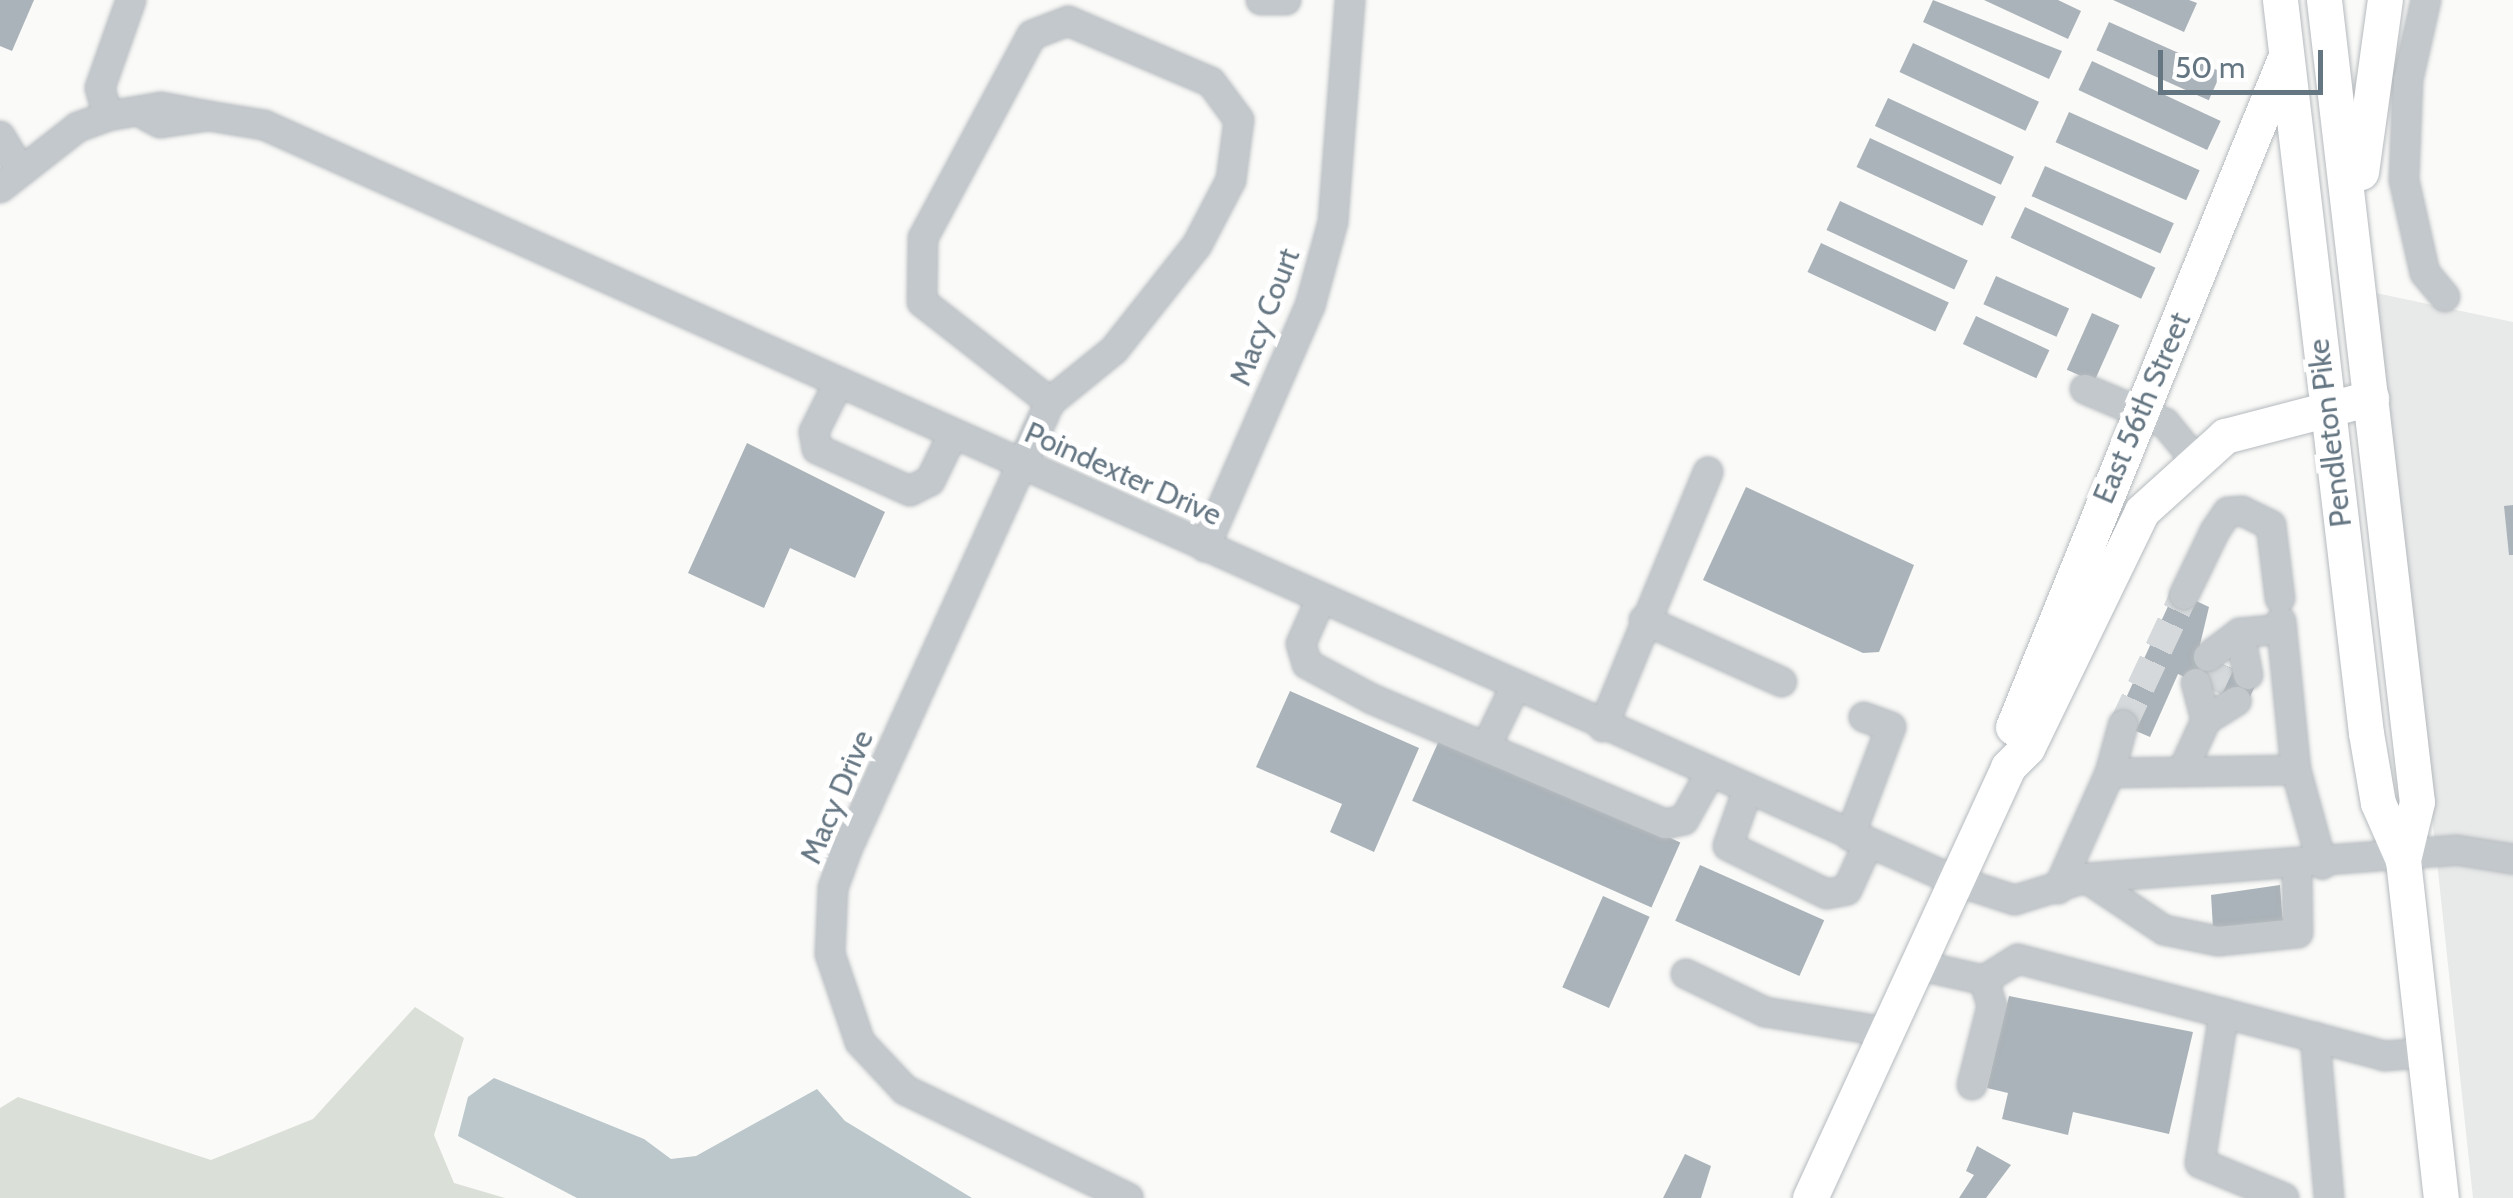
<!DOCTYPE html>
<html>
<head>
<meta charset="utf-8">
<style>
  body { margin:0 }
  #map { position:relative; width:2513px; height:1198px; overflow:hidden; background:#fafaf8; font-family:Cabin,sans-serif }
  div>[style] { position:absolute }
  .built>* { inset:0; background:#e8e9e9 }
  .green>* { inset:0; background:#dadfd7 }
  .water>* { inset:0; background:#bbc7cb }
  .building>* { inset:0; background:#aab3b9; transform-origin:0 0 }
  .minor-tunnel>* { height:28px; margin-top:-14px; transform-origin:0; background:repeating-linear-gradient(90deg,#d5d9db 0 28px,transparent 0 42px) }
  .roads { filter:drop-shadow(0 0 2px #b5babe) drop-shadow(0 0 2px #b5babe) }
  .minor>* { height:28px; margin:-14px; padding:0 14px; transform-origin:14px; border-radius:14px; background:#c3c8cc }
  .major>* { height:35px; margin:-17.5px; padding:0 17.5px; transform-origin:17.5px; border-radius:17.5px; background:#fff }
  span { translate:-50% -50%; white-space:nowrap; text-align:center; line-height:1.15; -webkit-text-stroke:10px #fff; paint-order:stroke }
  .street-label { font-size:30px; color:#657683 }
  .scale { position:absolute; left:2158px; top:50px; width:165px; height:45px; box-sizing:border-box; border:5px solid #657683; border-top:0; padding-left:12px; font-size:30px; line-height:35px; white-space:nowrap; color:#657683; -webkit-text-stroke:8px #fff; paint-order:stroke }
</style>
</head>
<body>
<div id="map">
  <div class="built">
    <i style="clip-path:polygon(2376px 293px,2513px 322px,2513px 1198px,2473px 1198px)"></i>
  </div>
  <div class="green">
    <i style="clip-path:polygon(415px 1007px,464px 1038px,434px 1135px,454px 1183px,505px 1198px,0 1198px,0 1108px,18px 1097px,211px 1160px,313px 1119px)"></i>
  </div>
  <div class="water">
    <i style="clip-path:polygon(494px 1078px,644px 1139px,671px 1159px,696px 1156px,817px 1089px,845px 1121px,972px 1198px,577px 1198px,458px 1136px,468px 1097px)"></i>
  </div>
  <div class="building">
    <i style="clip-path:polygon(0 0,34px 0,12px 51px,0 46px)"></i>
    <i style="clip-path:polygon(1933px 0,2062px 51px,2049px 79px,1923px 22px)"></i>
    <i style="clip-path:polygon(1984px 0,2058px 0,2081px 11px,2068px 39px)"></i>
    <i style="clip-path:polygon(2113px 0,2189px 0,2197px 3px,2184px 32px)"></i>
    <i style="left:2109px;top:22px;width:123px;height:31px;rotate:24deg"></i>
    <i style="left:1913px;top:43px;width:139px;height:32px;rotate:25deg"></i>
    <i style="left:2092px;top:61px;width:142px;height:32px;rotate:25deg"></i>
    <i style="left:1888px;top:98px;width:139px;height:31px;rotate:25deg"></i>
    <i style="left:2069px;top:112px;width:143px;height:33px;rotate:24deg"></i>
    <i style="left:1870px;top:138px;width:139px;height:32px;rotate:25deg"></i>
    <i style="left:2045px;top:166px;width:141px;height:33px;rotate:24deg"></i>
    <i style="left:1840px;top:201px;width:141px;height:32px;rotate:25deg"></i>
    <i style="left:2025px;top:207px;width:144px;height:34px;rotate:25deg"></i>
    <i style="left:1821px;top:243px;width:141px;height:32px;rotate:25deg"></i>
    <i style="left:1996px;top:276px;width:80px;height:31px;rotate:24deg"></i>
    <i style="left:2092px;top:313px;width:30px;height:62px;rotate:24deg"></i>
    <i style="left:1976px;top:316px;width:81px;height:31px;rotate:25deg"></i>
    <i style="clip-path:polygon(747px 443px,885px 512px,855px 578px,790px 548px,764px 608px,688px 573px)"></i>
    <i style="clip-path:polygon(1746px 487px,1914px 565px,1879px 652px,1863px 653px,1703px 580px)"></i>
    <i style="clip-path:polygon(2513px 505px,2513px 555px,2509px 555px,2504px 506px)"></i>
    <i style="clip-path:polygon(2175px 591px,2209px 607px,2198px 653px,2258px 680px,2246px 705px,2178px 674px,2150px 737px,2115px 722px)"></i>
    <i style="clip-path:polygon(1290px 691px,1419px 748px,1374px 852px,1330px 832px,1342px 804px,1256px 767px)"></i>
    <i style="left:1441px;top:736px;width:262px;height:71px;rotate:24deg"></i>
    <i style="left:1700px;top:865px;width:136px;height:61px;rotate:24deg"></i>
    <i style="clip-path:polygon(2280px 885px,2283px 925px,2213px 928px,2211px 895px)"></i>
    <i style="left:1603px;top:896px;width:51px;height:100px;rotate:24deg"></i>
    <i style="clip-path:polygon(2009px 996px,2193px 1032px,2169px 1134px,2073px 1112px,2068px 1135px,2002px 1119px,2008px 1093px,1987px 1088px)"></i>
    <i style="clip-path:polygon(1977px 1146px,2011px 1165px,1986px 1198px,1959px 1198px,1974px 1175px,1966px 1171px)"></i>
    <i style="clip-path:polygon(1685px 1154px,1711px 1166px,1701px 1198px,1663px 1198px)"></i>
  </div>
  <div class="minor-tunnel">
    <i style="left:2209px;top:689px;width:29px;rotate:-65deg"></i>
    <i style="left:2123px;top:725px;width:144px;rotate:-64.9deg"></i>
  </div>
  <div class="roads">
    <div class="minor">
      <i style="left:1261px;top:0;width:25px"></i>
      <i style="left:2426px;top:0;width:82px;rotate:102.7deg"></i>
      <i style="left:2408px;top:80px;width:100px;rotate:92.3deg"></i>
      <i style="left:2404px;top:180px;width:95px;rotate:77.3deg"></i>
      <i style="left:2425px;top:273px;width:31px;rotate:50deg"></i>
      <i style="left:108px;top:116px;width:29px;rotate:-106deg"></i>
      <i style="left:100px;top:88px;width:93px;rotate:-70.6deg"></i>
      <i style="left:209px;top:116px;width:56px;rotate:9.3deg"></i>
      <i style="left:264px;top:125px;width:1853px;rotate:24.08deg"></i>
      <i style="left:1956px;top:881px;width:62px;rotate:17.9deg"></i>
      <i style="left:2015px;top:900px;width:74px;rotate:-17.2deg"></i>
      <i style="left:2086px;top:878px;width:371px;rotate:-4.3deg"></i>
      <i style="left:2456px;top:850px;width:58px;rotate:9deg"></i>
      <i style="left:0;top:136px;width:41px;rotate:59deg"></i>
      <i style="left:0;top:188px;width:99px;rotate:-38deg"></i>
      <i style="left:78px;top:127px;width:32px;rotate:-20deg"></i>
      <i style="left:108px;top:116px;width:54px;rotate:-9.6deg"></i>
      <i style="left:161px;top:107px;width:49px;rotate:10.6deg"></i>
      <i style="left:209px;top:116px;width:49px;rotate:171.9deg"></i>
      <i style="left:160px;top:123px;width:15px;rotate:-152deg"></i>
      <i style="left:839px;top:382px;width:56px;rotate:116.6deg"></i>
      <i style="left:814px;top:432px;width:17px;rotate:80deg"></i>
      <i style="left:817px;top:449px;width:102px;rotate:24.3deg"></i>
      <i style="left:910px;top:491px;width:22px;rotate:-27deg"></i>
      <i style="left:930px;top:481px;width:52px;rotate:-63.9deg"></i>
      <i style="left:2085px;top:389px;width:87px;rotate:23deg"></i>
      <i style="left:2165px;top:423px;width:44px;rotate:50.5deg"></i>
      <i style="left:1050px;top:402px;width:162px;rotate:-142deg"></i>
      <i style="left:922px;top:302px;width:64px;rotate:-89.1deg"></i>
      <i style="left:923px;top:238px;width:230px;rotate:-61.8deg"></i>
      <i style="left:1032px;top:35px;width:39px;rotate:-21deg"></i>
      <i style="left:1068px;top:21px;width:155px;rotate:23.1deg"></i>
      <i style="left:1211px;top:82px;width:47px;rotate:53.6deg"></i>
      <i style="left:1239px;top:120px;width:61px;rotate:97.6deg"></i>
      <i style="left:1231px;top:180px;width:73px;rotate:117.6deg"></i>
      <i style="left:1197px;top:245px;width:134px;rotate:128.3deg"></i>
      <i style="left:1114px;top:350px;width:82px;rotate:140.9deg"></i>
      <i style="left:1050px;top:402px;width:489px;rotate:114.4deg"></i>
      <i style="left:848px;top:847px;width:44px;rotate:110.1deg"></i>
      <i style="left:833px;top:888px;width:66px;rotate:92.6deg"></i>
      <i style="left:830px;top:954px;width:93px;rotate:71.2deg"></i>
      <i style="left:860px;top:1042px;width:66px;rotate:46.8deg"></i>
      <i style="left:905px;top:1090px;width:248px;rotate:25.8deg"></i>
      <i style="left:1205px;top:547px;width:263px;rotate:-66.5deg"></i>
      <i style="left:1310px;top:306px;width:87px;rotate:-74.7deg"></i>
      <i style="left:1333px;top:222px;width:223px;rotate:-85.6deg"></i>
      <i style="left:2184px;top:595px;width:71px;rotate:-64.2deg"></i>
      <i style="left:2215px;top:531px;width:23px;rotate:-56deg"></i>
      <i style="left:2228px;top:512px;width:14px;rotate:-4deg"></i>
      <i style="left:2242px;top:511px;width:32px;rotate:26deg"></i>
      <i style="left:2271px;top:525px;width:74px;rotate:83deg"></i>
      <i style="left:1321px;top:599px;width:49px;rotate:114deg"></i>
      <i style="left:1301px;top:644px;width:21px;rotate:73deg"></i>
      <i style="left:1307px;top:664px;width:74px;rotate:28.3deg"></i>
      <i style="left:1372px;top:699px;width:319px;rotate:23.1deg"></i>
      <i style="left:1665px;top:824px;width:19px;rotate:-12deg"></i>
      <i style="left:1684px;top:820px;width:51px;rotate:-60.9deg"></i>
      <i style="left:1644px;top:620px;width:151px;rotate:24.2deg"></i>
      <i style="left:2281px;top:621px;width:150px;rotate:84.3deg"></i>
      <i style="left:2208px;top:657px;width:40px;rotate:-37deg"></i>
      <i style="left:2248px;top:675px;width:43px;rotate:-100.8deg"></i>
      <i style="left:2240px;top:633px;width:42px;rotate:-5.4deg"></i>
      <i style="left:2196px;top:683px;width:38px;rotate:75deg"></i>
      <i style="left:1603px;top:727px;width:276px;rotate:-67.6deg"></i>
      <i style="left:1486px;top:747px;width:67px;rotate:-64.2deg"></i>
      <i style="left:2182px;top:772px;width:57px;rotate:-65.2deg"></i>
      <i style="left:2206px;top:720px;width:36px;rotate:-32deg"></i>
      <i style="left:2110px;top:773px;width:50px;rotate:-74.8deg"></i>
      <i style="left:1747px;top:792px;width:57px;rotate:109.4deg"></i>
      <i style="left:1728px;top:846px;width:110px;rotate:25.9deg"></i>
      <i style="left:1827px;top:894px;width:20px;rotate:-11deg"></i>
      <i style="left:1847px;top:890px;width:51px;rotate:-65.5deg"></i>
      <i style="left:1850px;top:836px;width:116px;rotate:-69.4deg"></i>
      <i style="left:1891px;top:727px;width:29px;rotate:-160deg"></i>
      <i style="left:2086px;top:878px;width:94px;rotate:33.7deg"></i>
      <i style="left:2164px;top:930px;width:55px;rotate:11.5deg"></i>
      <i style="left:2218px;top:941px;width:80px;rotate:-5.7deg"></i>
      <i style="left:2298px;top:933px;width:67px;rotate:-90.9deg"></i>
      <i style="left:2058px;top:889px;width:127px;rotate:-65.9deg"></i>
      <i style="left:2110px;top:773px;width:186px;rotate:-0.9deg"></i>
      <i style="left:2296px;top:770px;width:98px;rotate:74.5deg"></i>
      <i style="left:1917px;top:965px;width:69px;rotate:12.6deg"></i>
      <i style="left:1984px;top:980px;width:40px;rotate:-32deg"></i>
      <i style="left:2018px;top:959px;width:379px;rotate:14.8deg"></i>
      <i style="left:2384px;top:1056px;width:40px;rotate:-4.3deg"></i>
      <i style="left:1686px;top:974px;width:88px;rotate:25.7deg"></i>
      <i style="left:1765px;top:1012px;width:124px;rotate:9.3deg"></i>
      <i style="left:2224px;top:1013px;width:152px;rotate:99.1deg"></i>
      <i style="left:2200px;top:1163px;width:91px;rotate:22.6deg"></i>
      <i style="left:2315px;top:1037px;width:162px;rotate:85deg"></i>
      <i style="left:1972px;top:1085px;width:81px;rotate:-75.8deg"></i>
      <i style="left:1992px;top:1006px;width:27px;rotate:-107deg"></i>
    </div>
    <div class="major">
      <i style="left:2280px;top:0;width:738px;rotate:83.31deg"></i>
      <i style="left:2366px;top:733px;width:71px;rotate:80.3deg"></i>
      <i style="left:2378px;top:803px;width:62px;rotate:66.3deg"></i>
      <i style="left:2403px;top:860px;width:340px;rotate:83.6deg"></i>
      <i style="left:2324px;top:0;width:807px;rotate:83.39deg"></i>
      <i style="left:2417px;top:802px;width:60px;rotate:103.6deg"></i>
      <i style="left:2361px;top:172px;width:174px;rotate:-82.1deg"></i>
      <i style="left:2013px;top:727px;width:717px;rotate:-67.87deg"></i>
      <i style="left:1810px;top:1198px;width:474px;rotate:-65.3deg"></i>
      <i style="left:2008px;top:767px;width:27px;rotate:-45deg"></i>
      <i style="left:2027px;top:748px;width:263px;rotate:-64.1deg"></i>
      <i style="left:2142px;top:511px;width:112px;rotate:-42.1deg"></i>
      <i style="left:2225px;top:436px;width:151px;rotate:-14.6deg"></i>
    </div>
  </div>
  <div class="street-label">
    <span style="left:1265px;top:317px;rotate:-69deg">Macy Court</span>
    <span style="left:2142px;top:408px;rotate:-67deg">East 56th Street</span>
    <span style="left:2330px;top:433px;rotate:-97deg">Pendleton Pike</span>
    <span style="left:1123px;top:474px;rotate:24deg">Poindexter Drive</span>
    <span style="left:837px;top:797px;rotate:-67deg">Macy Drive</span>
  </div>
  <div class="scale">50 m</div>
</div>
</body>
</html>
